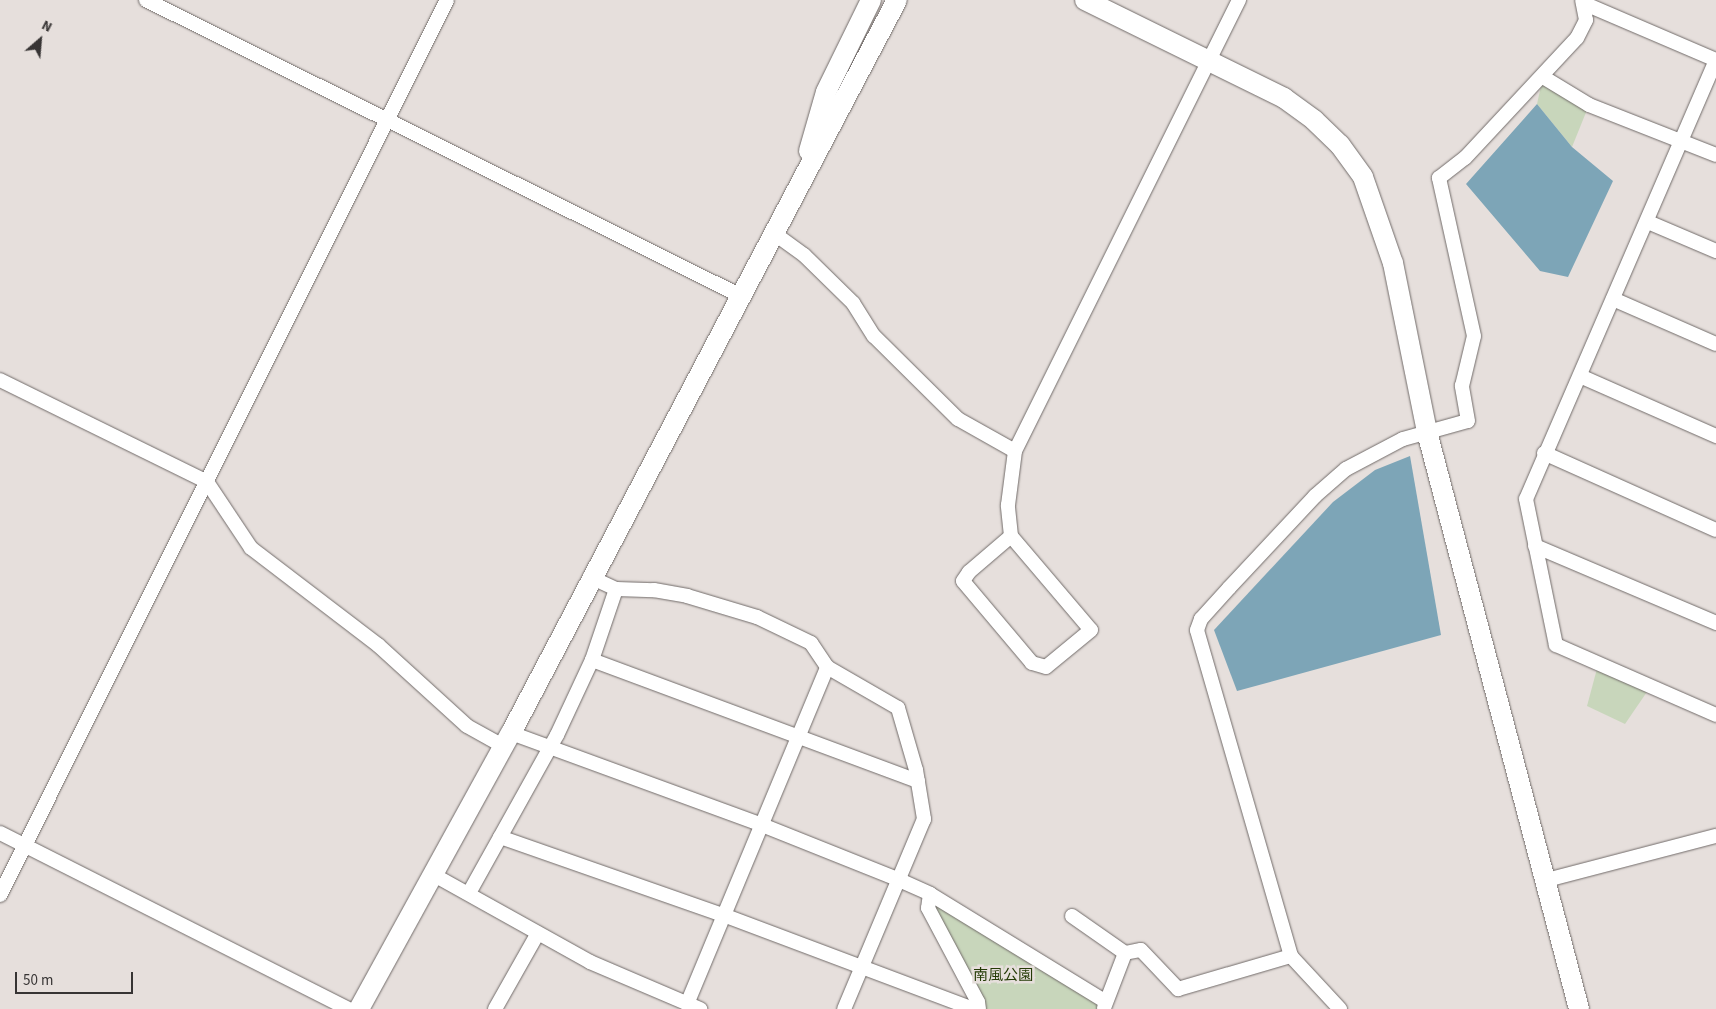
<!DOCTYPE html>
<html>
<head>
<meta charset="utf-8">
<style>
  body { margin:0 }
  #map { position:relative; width:1716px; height:1009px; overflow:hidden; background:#e6dfdc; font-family:"Source Sans 3","Noto Sans JP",sans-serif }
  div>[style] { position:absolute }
  .green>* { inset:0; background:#c8d6bb }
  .water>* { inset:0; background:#7da5b7 }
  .roads { filter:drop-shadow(0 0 1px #716b69) drop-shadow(0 0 1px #716b69) }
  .street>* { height:14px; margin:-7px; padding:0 7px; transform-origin:7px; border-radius:7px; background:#fff }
  .secondary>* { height:20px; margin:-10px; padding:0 10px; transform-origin:10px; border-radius:10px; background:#fff }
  span { translate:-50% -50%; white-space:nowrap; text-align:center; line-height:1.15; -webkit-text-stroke:5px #e6dfdc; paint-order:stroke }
  .park-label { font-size:15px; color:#253c06 }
  .north { position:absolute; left:15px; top:15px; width:50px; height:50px; -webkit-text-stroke:4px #e6dfdc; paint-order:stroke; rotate:27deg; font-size:14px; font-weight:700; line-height:20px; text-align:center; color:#373434 }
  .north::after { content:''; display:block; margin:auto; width:18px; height:22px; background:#373434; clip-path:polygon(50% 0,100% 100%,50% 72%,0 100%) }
  .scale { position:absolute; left:15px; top:972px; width:118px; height:22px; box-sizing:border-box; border:2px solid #373434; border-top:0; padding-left:6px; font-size:15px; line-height:18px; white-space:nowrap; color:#373434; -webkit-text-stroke:4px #e6dfdc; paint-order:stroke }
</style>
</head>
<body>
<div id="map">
  <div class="green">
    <i style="clip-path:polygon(1543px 77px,1589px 105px,1572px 147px,1537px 104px)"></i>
    <i style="clip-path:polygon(1598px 665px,1651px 686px,1625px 724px,1587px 706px)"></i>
    <i style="clip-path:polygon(930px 894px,1025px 951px,1103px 1009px,979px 1009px,928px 908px)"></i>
  </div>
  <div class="water">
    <i style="clip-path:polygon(1537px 104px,1572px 147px,1613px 181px,1568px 277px,1540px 271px,1466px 184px)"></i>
    <i style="clip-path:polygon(1410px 456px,1441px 635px,1237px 691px,1214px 630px,1333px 502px,1375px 470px)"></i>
  </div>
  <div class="roads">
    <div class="street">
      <i style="left:146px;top:0;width:665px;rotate:26.45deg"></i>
      <i style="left:1583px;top:3px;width:145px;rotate:23.2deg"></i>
      <i style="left:1716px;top:60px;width:478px;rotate:113.4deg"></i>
      <i style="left:1526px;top:499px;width:149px;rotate:78.4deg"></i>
      <i style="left:1556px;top:645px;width:175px;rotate:23.6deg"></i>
      <i style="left:1543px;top:77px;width:54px;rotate:31.3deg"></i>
      <i style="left:1589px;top:105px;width:136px;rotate:21.5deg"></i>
      <i style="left:1648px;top:222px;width:74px;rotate:23.1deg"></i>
      <i style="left:775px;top:234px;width:36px;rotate:36deg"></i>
      <i style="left:804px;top:255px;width:69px;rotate:44.4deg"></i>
      <i style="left:853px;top:303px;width:39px;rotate:58deg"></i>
      <i style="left:874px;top:336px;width:118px;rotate:44.7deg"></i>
      <i style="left:958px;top:419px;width:65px;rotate:29.3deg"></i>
      <i style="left:1613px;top:299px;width:112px;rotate:23.6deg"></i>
      <i style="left:1580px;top:376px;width:149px;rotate:23.8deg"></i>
      <i style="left:0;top:380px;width:231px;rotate:26.2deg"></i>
      <i style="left:207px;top:482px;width:79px;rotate:56.3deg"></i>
      <i style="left:251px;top:548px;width:160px;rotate:37.4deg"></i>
      <i style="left:378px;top:645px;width:120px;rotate:42.3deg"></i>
      <i style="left:467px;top:726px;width:41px;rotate:29.1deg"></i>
      <i style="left:1544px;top:453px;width:188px;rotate:24.1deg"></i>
      <i style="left:1011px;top:536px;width:123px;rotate:49.6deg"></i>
      <i style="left:1091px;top:630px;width:58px;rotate:140.6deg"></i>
      <i style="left:1046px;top:667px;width:15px;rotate:-164deg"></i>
      <i style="left:1032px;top:663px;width:107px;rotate:-130.1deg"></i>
      <i style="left:963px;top:581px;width:11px;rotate:-56deg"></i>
      <i style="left:969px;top:572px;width:55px;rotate:-40.6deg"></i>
      <i style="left:1011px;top:536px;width:31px;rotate:-96deg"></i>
      <i style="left:1008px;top:505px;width:54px;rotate:-82.6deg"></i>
      <i style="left:1015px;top:451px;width:504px;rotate:-63.59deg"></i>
      <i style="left:1535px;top:546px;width:197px;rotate:23deg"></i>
      <i style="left:616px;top:589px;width:38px;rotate:2deg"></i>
      <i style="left:654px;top:590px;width:34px;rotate:10deg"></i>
      <i style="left:687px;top:596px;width:73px;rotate:16.7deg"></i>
      <i style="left:757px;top:617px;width:60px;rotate:25.7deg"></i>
      <i style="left:811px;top:643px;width:29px;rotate:56deg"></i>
      <i style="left:827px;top:667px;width:82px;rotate:30deg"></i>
      <i style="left:898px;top:708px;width:65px;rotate:73.8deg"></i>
      <i style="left:916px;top:770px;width:50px;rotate:80.7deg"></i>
      <i style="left:924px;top:819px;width:206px;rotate:112.8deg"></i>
      <i style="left:592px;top:660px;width:348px;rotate:20.4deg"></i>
      <i style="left:511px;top:733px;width:267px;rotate:20.1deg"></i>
      <i style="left:762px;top:825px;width:145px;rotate:21.8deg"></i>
      <i style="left:897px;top:879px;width:36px;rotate:24deg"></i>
      <i style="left:930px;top:894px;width:206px;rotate:31.5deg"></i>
      <i style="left:0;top:833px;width:390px;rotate:26.8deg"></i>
      <i style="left:500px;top:837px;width:239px;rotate:19.3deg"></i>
      <i style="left:726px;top:916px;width:265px;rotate:20.6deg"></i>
      <i style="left:434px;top:875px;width:179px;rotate:29.1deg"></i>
      <i style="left:590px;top:962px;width:120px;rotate:23.1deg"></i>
      <i style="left:1543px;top:881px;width:179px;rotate:-14.6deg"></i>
      <i style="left:469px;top:893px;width:181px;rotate:-60.9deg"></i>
      <i style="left:557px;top:735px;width:83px;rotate:-65deg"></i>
      <i style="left:592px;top:660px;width:75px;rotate:-71.3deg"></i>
      <i style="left:616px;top:589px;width:29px;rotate:-155deg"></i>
      <i style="left:930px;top:894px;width:14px;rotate:98deg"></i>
      <i style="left:928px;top:908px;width:106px;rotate:62deg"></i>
      <i style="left:978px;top:1002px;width:7px;rotate:82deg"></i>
      <i style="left:0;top:895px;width:1000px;rotate:-63.46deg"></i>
      <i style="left:1072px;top:916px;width:65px;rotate:34.9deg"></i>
      <i style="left:687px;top:1004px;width:365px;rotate:-67.4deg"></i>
      <i style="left:1104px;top:1008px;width:59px;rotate:-69.1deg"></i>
      <i style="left:1125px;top:953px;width:16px;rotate:-11deg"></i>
      <i style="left:1141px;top:950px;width:54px;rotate:46.5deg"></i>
      <i style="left:1178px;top:989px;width:118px;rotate:-16.3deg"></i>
      <i style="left:495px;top:1009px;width:87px;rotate:-60.5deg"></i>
      <i style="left:1340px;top:1009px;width:72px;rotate:-132.8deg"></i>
      <i style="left:1291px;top:956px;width:339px;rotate:-106.1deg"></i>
      <i style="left:1197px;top:630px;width:12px;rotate:-70deg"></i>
      <i style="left:1201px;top:619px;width:42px;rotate:-47.9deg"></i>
      <i style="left:1229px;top:588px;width:126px;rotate:-46.9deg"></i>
      <i style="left:1315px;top:496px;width:41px;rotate:-41.1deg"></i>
      <i style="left:1346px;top:469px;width:64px;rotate:-27.8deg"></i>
      <i style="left:1403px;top:439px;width:67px;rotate:-15.5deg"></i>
      <i style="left:1468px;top:421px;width:36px;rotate:-100deg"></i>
      <i style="left:1462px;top:386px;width:51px;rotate:-76.5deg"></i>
      <i style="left:1474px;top:336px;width:162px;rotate:-102.5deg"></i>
      <i style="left:1439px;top:178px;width:33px;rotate:-38deg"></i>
      <i style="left:1465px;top:158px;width:164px;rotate:-47deg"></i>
      <i style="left:1577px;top:38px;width:20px;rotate:-63deg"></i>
      <i style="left:1586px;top:20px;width:20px;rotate:-101deg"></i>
    </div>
    <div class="secondary">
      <i style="left:1085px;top:0;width:222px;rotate:26.2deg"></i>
      <i style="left:1284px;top:98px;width:37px;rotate:36deg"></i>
      <i style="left:1314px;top:120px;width:36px;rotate:44deg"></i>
      <i style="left:1340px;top:145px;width:39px;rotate:54deg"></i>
      <i style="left:1363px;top:177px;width:91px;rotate:70.8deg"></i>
      <i style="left:1393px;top:263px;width:172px;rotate:78.6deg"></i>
      <i style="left:1427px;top:432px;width:597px;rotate:75.24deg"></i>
      <i style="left:809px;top:151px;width:61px;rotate:-73.9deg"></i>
      <i style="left:826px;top:92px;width:102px;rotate:-63.9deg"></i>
      <i style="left:359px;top:1009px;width:315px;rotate:-61.2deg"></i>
      <i style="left:511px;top:733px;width:828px;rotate:-62.23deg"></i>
    </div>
  </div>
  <div class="park-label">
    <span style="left:1003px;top:976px">南風公園</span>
  </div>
  <div class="north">N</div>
  <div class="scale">50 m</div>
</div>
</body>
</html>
